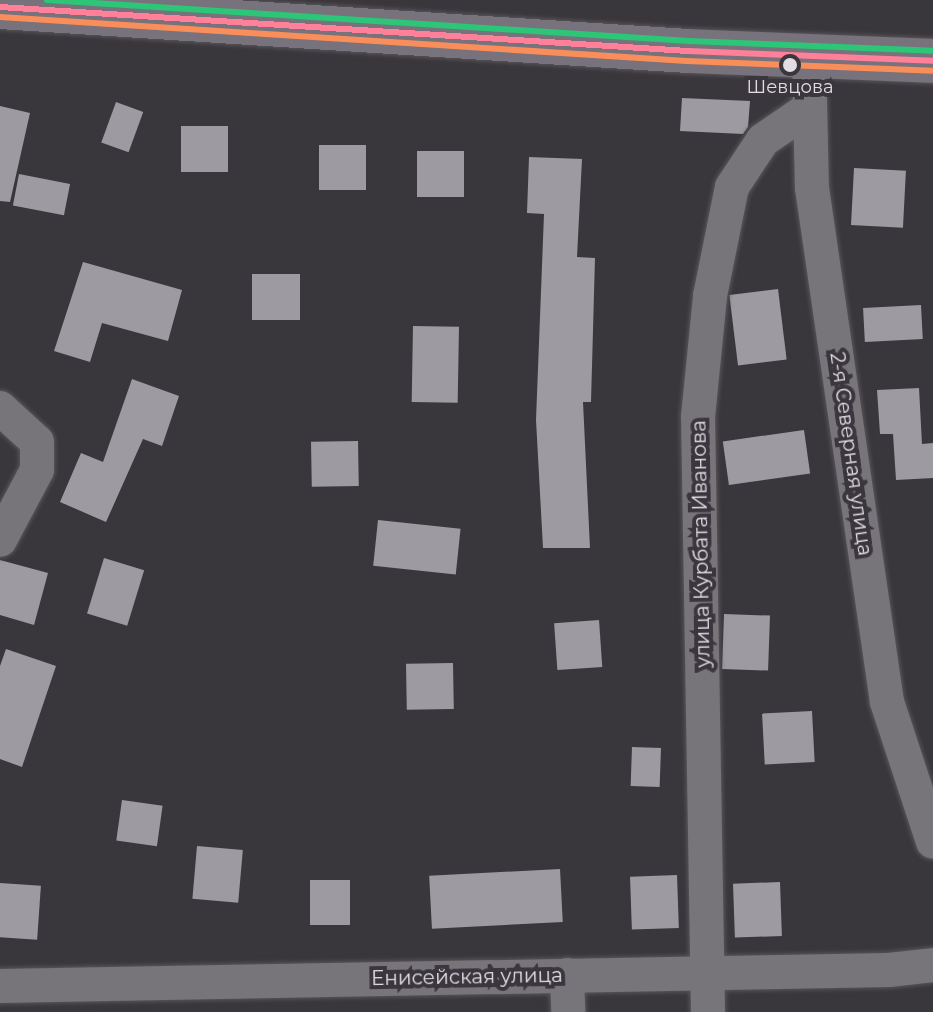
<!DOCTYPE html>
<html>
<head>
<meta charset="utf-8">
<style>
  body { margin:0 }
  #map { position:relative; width:933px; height:1012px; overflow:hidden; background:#3a373c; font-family:Montserrat,sans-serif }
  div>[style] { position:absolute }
  .building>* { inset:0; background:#9e9aa1; transform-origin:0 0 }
  .roads { filter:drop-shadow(0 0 2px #575559) drop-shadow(0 0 2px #575559) }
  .minor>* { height:34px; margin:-17px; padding:0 17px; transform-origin:17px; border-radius:17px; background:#777579 }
  .major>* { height:44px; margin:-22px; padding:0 22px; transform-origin:22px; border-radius:22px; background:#77727b }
  .bus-1>* { height:6px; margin:-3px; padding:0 3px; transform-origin:3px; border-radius:3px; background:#ff8098 }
  .bus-2>* { height:6px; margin:-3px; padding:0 3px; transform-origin:3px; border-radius:3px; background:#fa8e5a }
  .bus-3>* { height:6px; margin:-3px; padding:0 3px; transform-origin:3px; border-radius:3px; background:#2dc577 }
  .dots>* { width:22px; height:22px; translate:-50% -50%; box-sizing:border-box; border:4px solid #3b353e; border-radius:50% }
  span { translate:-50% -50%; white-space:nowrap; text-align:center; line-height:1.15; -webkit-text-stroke:8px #3b353e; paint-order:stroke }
  .bus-label { font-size:18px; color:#e0dde3 }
  .street-label { font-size:20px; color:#e0dde3 }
</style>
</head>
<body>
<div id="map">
  <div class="building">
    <i style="clip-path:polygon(682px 98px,750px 101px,748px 127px,743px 134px,680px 131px)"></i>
    <i style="left:116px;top:102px;width:29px;height:43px;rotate:20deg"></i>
    <i style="clip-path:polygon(0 106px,30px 113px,10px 202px,0 201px)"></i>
    <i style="left:181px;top:126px;width:47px;height:46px"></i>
    <i style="left:366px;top:145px;width:45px;height:47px;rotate:90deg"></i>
    <i style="left:417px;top:151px;width:47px;height:46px"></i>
    <i style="clip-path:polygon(529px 157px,582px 159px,577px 257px,595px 258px,591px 402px,583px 402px,590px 548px,543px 548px,536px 420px,544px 214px,527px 213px)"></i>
    <i style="left:854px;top:168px;width:52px;height:57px;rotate:3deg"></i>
    <i style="left:19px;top:174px;width:52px;height:32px;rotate:11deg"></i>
    <i style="clip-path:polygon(83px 262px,182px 290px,168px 341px,102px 323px,90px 362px,54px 351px)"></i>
    <i style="left:300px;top:274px;width:46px;height:48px;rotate:90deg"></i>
    <i style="left:778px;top:289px;width:71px;height:49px;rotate:83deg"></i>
    <i style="left:921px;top:305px;width:34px;height:58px;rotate:87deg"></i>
    <i style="left:413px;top:326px;width:46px;height:76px;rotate:1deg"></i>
    <i style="clip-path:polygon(132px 379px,179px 396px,162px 446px,143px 439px,106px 522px,60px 502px,81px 453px,103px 462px)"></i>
    <i style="clip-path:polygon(919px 388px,922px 444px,933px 443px,933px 478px,896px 480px,893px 434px,880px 434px,877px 390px)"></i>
    <i style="left:804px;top:430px;width:44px;height:82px;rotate:82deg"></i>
    <i style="left:358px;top:441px;width:45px;height:47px;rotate:89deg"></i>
    <i style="left:378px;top:520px;width:83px;height:46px;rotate:6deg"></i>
    <i style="left:104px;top:558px;width:42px;height:58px;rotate:17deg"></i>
    <i style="clip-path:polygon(0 560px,48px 573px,34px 625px,0 615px)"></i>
    <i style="left:724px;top:614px;width:46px;height:55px;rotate:2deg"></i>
    <i style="left:599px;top:620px;width:47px;height:45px;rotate:86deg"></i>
    <i style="clip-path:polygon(6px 649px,56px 666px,22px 767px,0 759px,0 666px)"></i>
    <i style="left:453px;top:663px;width:46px;height:47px;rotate:89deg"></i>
    <i style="left:812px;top:711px;width:51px;height:50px;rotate:87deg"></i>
    <i style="left:632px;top:747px;width:29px;height:39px;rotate:2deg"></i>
    <i style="left:122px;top:800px;width:41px;height:41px;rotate:8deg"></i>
    <i style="left:197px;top:846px;width:46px;height:53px;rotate:5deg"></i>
    <i style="left:560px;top:869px;width:53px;height:131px;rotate:87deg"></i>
    <i style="left:677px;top:875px;width:53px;height:47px;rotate:88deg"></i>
    <i style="left:310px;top:880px;width:40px;height:45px"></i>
    <i style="left:780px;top:882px;width:54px;height:47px;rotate:88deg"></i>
    <i style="left:0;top:883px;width:41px;height:54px;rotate:4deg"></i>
  </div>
  <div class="roads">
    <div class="minor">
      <i style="left:809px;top:58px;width:130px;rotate:88.7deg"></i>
      <i style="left:812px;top:188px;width:519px;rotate:81.7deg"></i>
      <i style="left:887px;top:702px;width:147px;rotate:71.8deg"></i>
      <i style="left:0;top:408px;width:50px;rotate:42.6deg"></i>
      <i style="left:37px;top:442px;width:28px;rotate:90deg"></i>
      <i style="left:37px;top:470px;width:79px;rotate:117.9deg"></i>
      <i style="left:567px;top:975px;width:37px;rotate:88deg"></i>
      <i style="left:0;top:986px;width:889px;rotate:-1.03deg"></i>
      <i style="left:889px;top:970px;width:44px;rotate:-6.5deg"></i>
      <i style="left:708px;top:1012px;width:595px;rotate:-90.96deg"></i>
      <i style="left:698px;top:417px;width:122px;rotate:-84.3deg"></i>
      <i style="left:710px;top:296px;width:111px;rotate:-78.6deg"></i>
      <i style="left:732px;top:187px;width:56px;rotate:-56.6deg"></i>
      <i style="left:763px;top:140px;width:53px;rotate:-34.3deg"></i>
    </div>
    <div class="major">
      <i style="left:0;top:7px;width:689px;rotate:3.66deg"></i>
      <i style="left:688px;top:51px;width:245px;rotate:2.3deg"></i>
    </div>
  </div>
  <div class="bus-1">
    <i style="left:0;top:7px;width:689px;rotate:3.66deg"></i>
    <i style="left:688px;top:51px;width:245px;rotate:2.3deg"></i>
  </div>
  <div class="bus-2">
    <i style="left:0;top:17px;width:688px;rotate:3.66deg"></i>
    <i style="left:687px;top:61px;width:246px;rotate:2.3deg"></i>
  </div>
  <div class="bus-3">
    <i style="left:47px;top:0;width:643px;rotate:3.65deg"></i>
    <i style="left:689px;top:41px;width:244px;rotate:2.3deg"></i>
  </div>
  <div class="dots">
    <i style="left:790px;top:65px;background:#e0dde3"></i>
  </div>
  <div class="bus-label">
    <span style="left:790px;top:87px">Шевцова</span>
  </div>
  <div class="street-label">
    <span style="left:851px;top:454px;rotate:82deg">2-я Северная улица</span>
    <span style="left:701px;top:544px;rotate:-91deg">улица Курбата Иванова</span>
    <span style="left:467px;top:977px;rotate:-1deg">Енисейская улица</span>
  </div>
</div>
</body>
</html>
